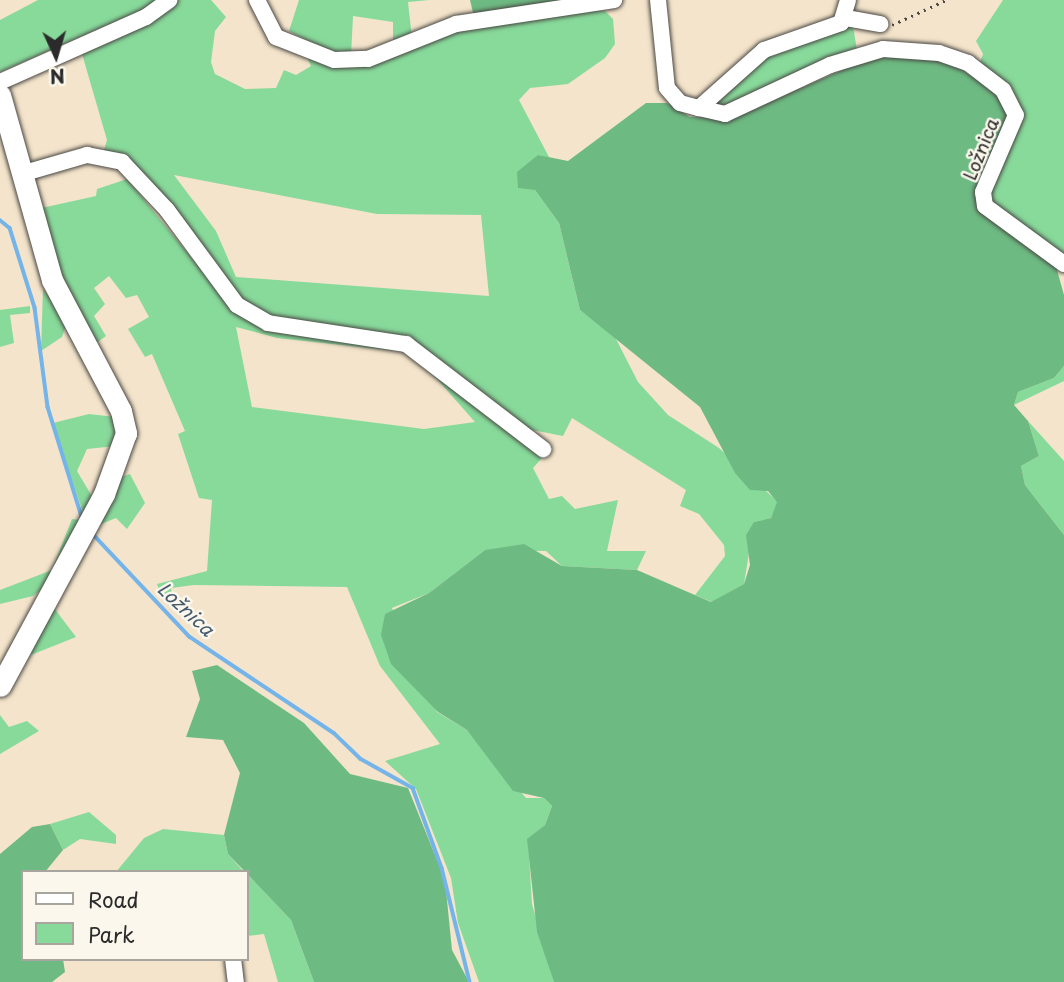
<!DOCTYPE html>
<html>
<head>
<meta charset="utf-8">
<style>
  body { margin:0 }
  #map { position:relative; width:1064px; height:982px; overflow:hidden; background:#f4e4cb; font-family:"Playpen Sans",sans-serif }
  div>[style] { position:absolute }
  .green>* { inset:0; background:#88da9b }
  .forest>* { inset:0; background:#6eba83 }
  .stream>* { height:3.5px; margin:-1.75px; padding:0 1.75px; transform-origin:1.75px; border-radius:1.75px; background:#74b4e8 }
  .path>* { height:2.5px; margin-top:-1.25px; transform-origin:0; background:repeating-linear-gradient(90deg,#494743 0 2px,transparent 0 7px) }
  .roads { filter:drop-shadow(0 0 2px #494743) drop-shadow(0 0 2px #494743) }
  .street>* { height:16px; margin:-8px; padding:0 8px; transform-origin:8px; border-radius:8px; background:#fff }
  .secondary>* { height:21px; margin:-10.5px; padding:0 10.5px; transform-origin:10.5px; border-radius:10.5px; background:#fff }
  span { translate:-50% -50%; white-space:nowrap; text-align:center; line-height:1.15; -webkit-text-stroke:5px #fbf7ec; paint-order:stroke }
  .street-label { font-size:18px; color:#2b2b2b }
  .water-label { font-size:19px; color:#455b6d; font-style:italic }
  .legend { position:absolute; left:21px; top:870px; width:228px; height:91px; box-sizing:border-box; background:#fbf7ec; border:2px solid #a8a59f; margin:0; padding:9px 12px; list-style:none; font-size:21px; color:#2b2b2b }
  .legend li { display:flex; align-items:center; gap:14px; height:35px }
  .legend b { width:35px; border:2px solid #a8a59f }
  .north { position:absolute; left:21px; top:21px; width:70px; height:70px; -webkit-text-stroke:5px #fbf7ec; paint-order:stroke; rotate:176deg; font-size:19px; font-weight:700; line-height:28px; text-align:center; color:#2b2b2b }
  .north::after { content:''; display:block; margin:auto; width:24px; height:32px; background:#2b2b2b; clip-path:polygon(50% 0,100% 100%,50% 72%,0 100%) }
</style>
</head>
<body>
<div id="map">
  <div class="green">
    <i style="clip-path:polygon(38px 0,165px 0,0 72px,0 20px)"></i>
    <i style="clip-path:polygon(evenodd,176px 0,211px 0,226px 17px,215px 31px,211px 62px,215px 74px,245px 89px,276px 88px,284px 70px,296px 75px,311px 66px,303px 48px,327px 62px,448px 31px,585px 11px,605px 11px,613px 19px,615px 44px,605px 58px,568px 84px,530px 88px,519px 100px,550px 159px,538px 155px,535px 190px,559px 223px,580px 310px,615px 337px,638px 382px,668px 415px,719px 448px,778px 502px,771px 518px,754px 522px,744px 584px,712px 602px,695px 595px,725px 556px,724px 545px,699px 514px,680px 506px,686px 490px,572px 418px,563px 436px,522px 428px,402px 336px,255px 314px,103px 153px,107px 140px,80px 47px,176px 0,174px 175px,377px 214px,481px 215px,489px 296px,236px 277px,216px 231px,174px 175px)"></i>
    <i style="clip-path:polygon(299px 0,429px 0,408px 2px,412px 38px,393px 47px,393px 22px,353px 16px,351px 56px,338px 57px,289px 31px)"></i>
    <i style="clip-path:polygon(1003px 0,1064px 0,1064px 260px,987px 198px,1022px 117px,1007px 86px,979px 65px,983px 54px,976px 41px)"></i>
    <i style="clip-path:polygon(853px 26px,857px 50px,731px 107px,713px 106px,769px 52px)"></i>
    <i style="clip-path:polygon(evenodd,127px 179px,235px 311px,408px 347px,542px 458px,533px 468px,549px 499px,562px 496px,575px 509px,618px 500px,607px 551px,646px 551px,637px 570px,562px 566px,546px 551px,485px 550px,429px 593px,392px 608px,437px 712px,467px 730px,526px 798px,544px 798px,552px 806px,545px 825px,528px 839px,532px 904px,554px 982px,479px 982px,458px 923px,451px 878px,416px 789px,385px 761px,440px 744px,380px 666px,347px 587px,194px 585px,171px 588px,174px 608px,162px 598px,157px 584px,207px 571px,212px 500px,199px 498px,178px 434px,185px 431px,152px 354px,145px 357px,128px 329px,149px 317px,137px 295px,126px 298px,109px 276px,94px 288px,105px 304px,94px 316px,106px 336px,95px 344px,74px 311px,37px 209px,96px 196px,97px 189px,127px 179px,236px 327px,277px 338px,414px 353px,475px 422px,424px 429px,252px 407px,236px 327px)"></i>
    <i style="clip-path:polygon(43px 289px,67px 322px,62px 337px,41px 351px)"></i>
    <i style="clip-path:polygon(30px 306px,30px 313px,10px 315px,14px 343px,0 347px,0 310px)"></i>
    <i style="clip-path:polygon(1064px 366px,1064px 381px,1014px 405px,1018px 392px,1054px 378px)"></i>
    <i style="clip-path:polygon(89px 414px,115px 417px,116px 446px,87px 449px,77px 471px,93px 498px,84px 516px,53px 423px)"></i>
    <i style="clip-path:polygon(1028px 421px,1064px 461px,1064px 535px,1025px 485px,1021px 466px,1039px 456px)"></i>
    <i style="clip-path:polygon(130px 474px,145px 503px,127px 529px,116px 518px,94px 527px,121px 477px)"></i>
    <i style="clip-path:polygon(72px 519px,82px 520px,50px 583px,33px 596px,0 604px,0 590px,52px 570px)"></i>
    <i style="clip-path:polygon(54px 608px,76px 637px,31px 655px,32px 650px)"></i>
    <i style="clip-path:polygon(0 715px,9px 727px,27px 721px,39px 731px,0 754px)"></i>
    <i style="clip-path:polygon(89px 812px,116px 835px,116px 844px,80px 839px,63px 850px,50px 824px)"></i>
    <i style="clip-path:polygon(163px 829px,224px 835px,228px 854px,244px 872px,116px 872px,144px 838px)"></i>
    <i style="clip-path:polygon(247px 874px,291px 920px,314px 982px,278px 982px,264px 934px,247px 936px)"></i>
  </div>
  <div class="forest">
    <i style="clip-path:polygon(470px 0,610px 0,474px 17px)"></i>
    <i style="clip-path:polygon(874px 56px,940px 57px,997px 91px,1010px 111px,977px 207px,1055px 263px,1064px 295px,1064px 366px,1054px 378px,1018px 392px,1014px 405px,1028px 421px,1039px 456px,1021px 466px,1025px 485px,1064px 535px,1064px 982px,554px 982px,537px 932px,527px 839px,545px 825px,552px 806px,544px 798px,513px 791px,467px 730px,438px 712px,391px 664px,381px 635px,385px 614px,429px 593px,485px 550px,524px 544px,562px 566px,637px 570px,711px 602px,744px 584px,750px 565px,746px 535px,754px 522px,771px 518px,777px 502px,768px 491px,750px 490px,735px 473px,700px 407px,580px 310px,559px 223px,535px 190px,518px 188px,517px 172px,538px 155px,568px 161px,646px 103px,667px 103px,690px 117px,733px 118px)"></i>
    <i style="clip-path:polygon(217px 665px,304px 723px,350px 774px,408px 788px,445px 880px,452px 950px,469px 982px,314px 982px,291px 920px,228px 854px,224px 835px,240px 773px,223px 740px,186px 737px,200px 699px,192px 671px)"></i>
    <i style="clip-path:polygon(50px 824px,63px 850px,45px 872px,23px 872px,23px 959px,63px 959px,65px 972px,52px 982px,0 982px,0 854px,32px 827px)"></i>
  </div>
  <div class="stream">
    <i style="left:0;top:220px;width:13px;rotate:39deg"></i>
    <i style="left:10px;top:228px;width:84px;rotate:72.6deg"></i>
    <i style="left:35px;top:308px;width:100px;rotate:82.5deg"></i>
    <i style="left:48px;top:407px;width:118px;rotate:72.8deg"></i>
    <i style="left:91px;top:532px;width:144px;rotate:46.7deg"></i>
    <i style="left:190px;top:637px;width:173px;rotate:33.7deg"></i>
    <i style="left:334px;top:733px;width:37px;rotate:44deg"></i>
    <i style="left:361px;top:759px;width:60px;rotate:29.1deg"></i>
    <i style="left:413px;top:788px;width:85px;rotate:70.1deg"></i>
    <i style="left:442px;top:868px;width:117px;rotate:76.2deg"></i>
  </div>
  <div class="path">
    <i style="left:892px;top:25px;width:60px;rotate:-24.8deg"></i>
  </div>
  <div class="roads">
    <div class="street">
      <i style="left:257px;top:0;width:42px;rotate:62.8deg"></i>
      <i style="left:276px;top:37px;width:62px;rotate:21.6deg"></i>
      <i style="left:334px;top:60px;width:34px;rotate:-2deg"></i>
      <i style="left:368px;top:59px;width:95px;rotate:-21.7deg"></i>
      <i style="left:456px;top:24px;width:160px;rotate:-8.6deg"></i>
      <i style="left:658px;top:0;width:88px;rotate:84.2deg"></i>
      <i style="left:667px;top:88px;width:20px;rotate:49deg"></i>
      <i style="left:680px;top:103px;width:20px;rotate:15deg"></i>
      <i style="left:699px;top:108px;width:87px;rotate:-41.7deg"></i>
      <i style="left:764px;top:50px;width:82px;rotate:-19.3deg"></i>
      <i style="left:841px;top:23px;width:24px;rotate:-73deg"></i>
      <i style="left:846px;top:18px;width:35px;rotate:10deg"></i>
      <i style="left:0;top:82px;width:160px;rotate:-24deg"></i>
      <i style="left:146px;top:17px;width:29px;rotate:-36deg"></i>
      <i style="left:699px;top:108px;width:27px;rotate:13deg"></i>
      <i style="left:725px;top:114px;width:116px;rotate:-25deg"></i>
      <i style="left:830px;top:65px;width:55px;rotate:-16.8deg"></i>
      <i style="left:883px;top:49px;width:56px;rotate:4.1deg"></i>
      <i style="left:939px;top:53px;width:31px;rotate:19deg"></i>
      <i style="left:968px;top:63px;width:44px;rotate:37.6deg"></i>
      <i style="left:1003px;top:90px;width:28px;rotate:63deg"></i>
      <i style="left:1016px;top:115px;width:84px;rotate:113.2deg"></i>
      <i style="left:983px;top:192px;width:14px;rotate:82deg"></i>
      <i style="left:985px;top:206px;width:98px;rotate:36.3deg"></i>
      <i style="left:21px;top:174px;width:69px;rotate:-16.1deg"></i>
      <i style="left:87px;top:155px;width:36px;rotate:11deg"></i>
      <i style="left:122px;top:162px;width:66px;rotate:46.8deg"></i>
      <i style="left:167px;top:210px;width:118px;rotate:53.6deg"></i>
      <i style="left:237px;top:305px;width:36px;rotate:30deg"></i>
      <i style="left:268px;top:323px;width:140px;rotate:8.7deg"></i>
      <i style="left:406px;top:344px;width:173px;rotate:37.5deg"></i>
      <i style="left:233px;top:959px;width:23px;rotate:83deg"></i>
    </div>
    <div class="secondary">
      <i style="left:0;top:95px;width:192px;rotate:74.3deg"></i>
      <i style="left:52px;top:280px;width:148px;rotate:62.2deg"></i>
      <i style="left:121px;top:411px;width:23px;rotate:77deg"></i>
      <i style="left:126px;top:433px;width:65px;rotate:109.8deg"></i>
      <i style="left:104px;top:494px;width:218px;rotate:118.4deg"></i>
    </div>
  </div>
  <div class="street-label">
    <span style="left:981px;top:149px;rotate:-68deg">Ložnica</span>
  </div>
  <div class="water-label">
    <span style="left:186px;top:609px;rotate:43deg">Ložnica</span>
  </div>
  <ul class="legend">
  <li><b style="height:9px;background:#fff"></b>Road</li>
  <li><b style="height:19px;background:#88da9b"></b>Park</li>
  </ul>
  <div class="north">N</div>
</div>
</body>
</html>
